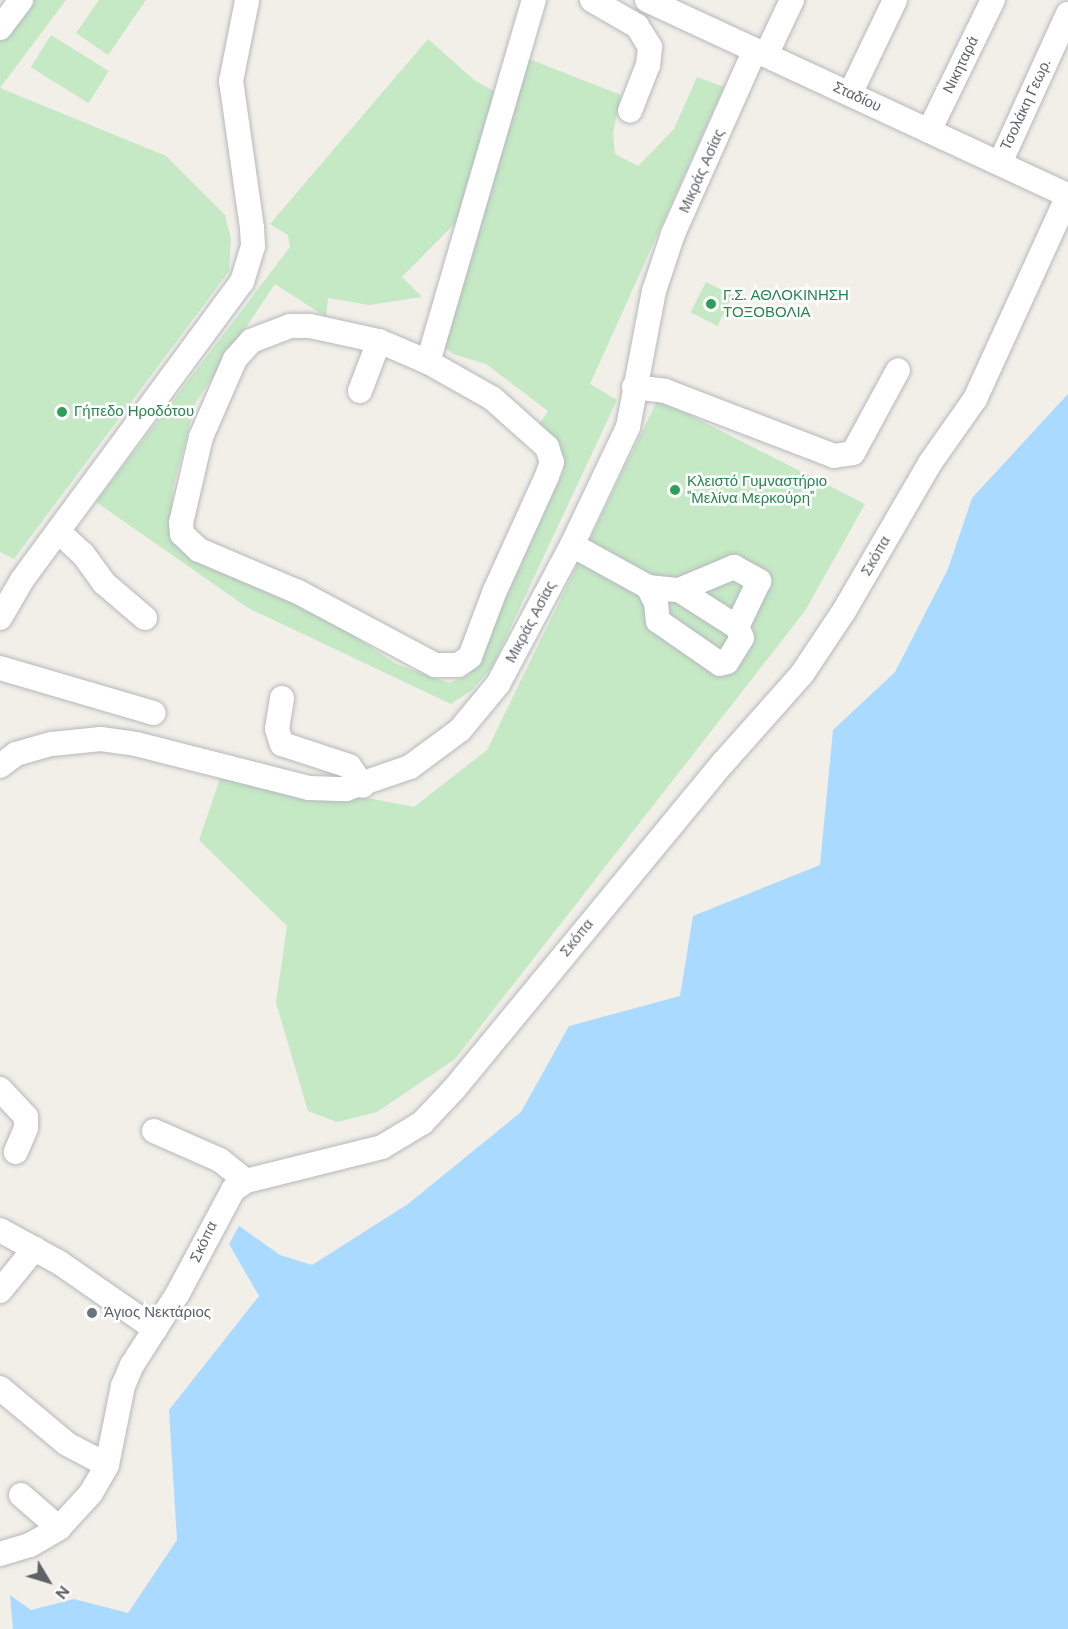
<!DOCTYPE html>
<html>
<head>
<meta charset="utf-8">
<style>
  body { margin:0 }
  #map { position:relative; width:1068px; height:1629px; overflow:hidden; background:#f1efe8; font-family:"DM Sans",sans-serif }
  div>[style] { position:absolute }
  .green>* { inset:0; background:#c5e8c5; transform-origin:0 0 }
  .water>* { inset:0; background:#aadaff }
  .roads { filter:drop-shadow(0 0 2px #b5b8bc) drop-shadow(0 0 2px #b5b8bc) }
  .minor>* { height:24px; margin:-12px; padding:0 12px; transform-origin:12px; border-radius:12px; background:#fff }
  .dots>* { width:16px; height:16px; translate:-50% -50%; box-sizing:border-box; border:3px solid #fff; border-radius:50% }
  span { translate:-50% -50%; white-space:nowrap; text-align:center; line-height:1.15; -webkit-text-stroke:5px #fff; paint-order:stroke }
  .street-label { font-size:15px; color:#5f6368 }
  .leisure-label { font-size:15px; color:#27864d }
  .left { translate:0 -50%; text-align:left }
  .worship-label { font-size:15px; color:#5b616d }
  .north { position:absolute; left:18px; top:1551px; width:60px; height:60px; -webkit-text-stroke:4px #fff; paint-order:stroke; rotate:128deg; font-size:16px; font-weight:700; line-height:24px; text-align:center; color:#5f6368 }
  .north::after { content:''; display:block; margin:auto; width:21px; height:27px; background:#5f6368; clip-path:polygon(50% 0,100% 100%,50% 72%,0 100%) }
</style>
</head>
<body>
<div id="map">
  <div class="green">
    <i style="clip-path:polygon(31px 0,66px 0,0 88px,0 24px)"></i>
    <i style="clip-path:polygon(99px 0,146px 0,108px 55px,76px 33px)"></i>
    <i style="left:51px;top:35px;width:68px;height:38px;rotate:32deg"></i>
    <i style="clip-path:polygon(428px 39px,474px 80px,499px 94px,465px 213px,402px 277px,422px 297px,369px 305px,328px 298px,326px 317px,275px 284px,196px 402px,173px 488px,171px 516px,219px 567px,333px 622px,396px 664px,449px 683px,469px 675px,478px 660px,564px 470px,557px 449px,537px 427px,548px 411px,486px 364px,453px 354px,443px 346px,524px 57px,621px 95px,613px 133px,615px 154px,638px 166px,674px 129px,697px 77px,724px 87px,590px 384px,617px 400px,492px 667px,472px 690px,451px 704px,248px 608px,96px 502px,290px 247px,288px 235px,270px 224px)"></i>
    <i style="clip-path:polygon(0 88px,166px 156px,225px 215px,231px 239px,229px 271px,14px 559px,0 552px)"></i>
    <i style="left:706px;top:282px;width:30px;height:34px;rotate:27deg"></i>
    <i style="clip-path:polygon(658px 399px,865px 504px,805px 611px,455px 1059px,377px 1112px,337px 1122px,308px 1111px,276px 1003px,287px 926px,199px 840px,223px 770px,414px 807px,487px 750px)"></i>
  </div>
  <div class="water">
    <i style="clip-path:polygon(1068px 394px,1068px 1629px,13px 1629px,10px 1595px,31px 1610px,74px 1599px,128px 1613px,177px 1540px,169px 1410px,259px 1296px,229px 1244px,239px 1226px,280px 1255px,312px 1265px,408px 1204px,521px 1112px,569px 1026px,680px 996px,693px 916px,820px 865px,833px 730px,895px 672px,948px 569px,972px 498px)"></i>
  </div>
  <div class="roads">
    <div class="minor">
      <i style="left:592px;top:0;width:52px;rotate:30deg"></i>
      <i style="left:637px;top:26px;width:25px;rotate:58deg"></i>
      <i style="left:650px;top:47px;width:18px;rotate:96deg"></i>
      <i style="left:648px;top:65px;width:49px;rotate:111.4deg"></i>
      <i style="left:647px;top:0;width:464px;rotate:24.9deg"></i>
      <i style="left:0;top:28px;width:35px;rotate:-53deg"></i>
      <i style="left:766px;top:55px;width:61px;rotate:-64.7deg"></i>
      <i style="left:850px;top:94px;width:104px;rotate:-64.4deg"></i>
      <i style="left:929px;top:131px;width:146px;rotate:-64deg"></i>
      <i style="left:1000px;top:163px;width:164px;rotate:-65.5deg"></i>
      <i style="left:290px;top:326px;width:20px"></i>
      <i style="left:310px;top:326px;width:71px;rotate:12.3deg"></i>
      <i style="left:379px;top:341px;width:53px;rotate:23.2deg"></i>
      <i style="left:428px;top:362px;width:73px;rotate:29.4deg"></i>
      <i style="left:492px;top:398px;width:74px;rotate:41.7deg"></i>
      <i style="left:547px;top:447px;width:16px;rotate:72deg"></i>
      <i style="left:552px;top:462px;width:15px;rotate:110deg"></i>
      <i style="left:547px;top:476px;width:128px;rotate:114.4deg"></i>
      <i style="left:494px;top:593px;width:68px;rotate:110.6deg"></i>
      <i style="left:470px;top:657px;width:14px;rotate:146deg"></i>
      <i style="left:458px;top:665px;width:23px;rotate:180deg"></i>
      <i style="left:435px;top:665px;width:155px;rotate:-151.9deg"></i>
      <i style="left:298px;top:592px;width:108px;rotate:-157deg"></i>
      <i style="left:199px;top:550px;width:23px;rotate:-137deg"></i>
      <i style="left:182px;top:534px;width:11px;rotate:-95deg"></i>
      <i style="left:181px;top:523px;width:88px;rotate:-76.9deg"></i>
      <i style="left:201px;top:437px;width:85px;rotate:-66.4deg"></i>
      <i style="left:235px;top:359px;width:24px;rotate:-48deg"></i>
      <i style="left:251px;top:341px;width:42px;rotate:-21deg"></i>
      <i style="left:428px;top:362px;width:377px;rotate:-73.7deg"></i>
      <i style="left:634px;top:387px;width:31px;rotate:7deg"></i>
      <i style="left:665px;top:391px;width:181px;rotate:21deg"></i>
      <i style="left:834px;top:456px;width:19px;rotate:-9deg"></i>
      <i style="left:853px;top:453px;width:94px;rotate:-61.5deg"></i>
      <i style="left:360px;top:391px;width:53px;rotate:-69.2deg"></i>
      <i style="left:59px;top:532px;width:33px;rotate:43deg"></i>
      <i style="left:83px;top:554px;width:36px;rotate:54deg"></i>
      <i style="left:104px;top:583px;width:54px;rotate:40.5deg"></i>
      <i style="left:572px;top:545px;width:87px;rotate:28.9deg"></i>
      <i style="left:648px;top:587px;width:31px;rotate:6deg"></i>
      <i style="left:679px;top:590px;width:60px;rotate:-22.7deg"></i>
      <i style="left:734px;top:567px;width:29px;rotate:29deg"></i>
      <i style="left:759px;top:581px;width:51px;rotate:115.6deg"></i>
      <i style="left:648px;top:587px;width:18px;rotate:63deg"></i>
      <i style="left:656px;top:603px;width:18px;rotate:84deg"></i>
      <i style="left:658px;top:621px;width:75px;rotate:34.7deg"></i>
      <i style="left:720px;top:664px;width:7px;rotate:-16deg"></i>
      <i style="left:727px;top:662px;width:28px;rotate:-58deg"></i>
      <i style="left:742px;top:638px;width:12px;rotate:-114deg"></i>
      <i style="left:737px;top:627px;width:69px;rotate:-147.5deg"></i>
      <i style="left:0;top:618px;width:44px;rotate:-59.9deg"></i>
      <i style="left:22px;top:580px;width:370px;rotate:-53.6deg"></i>
      <i style="left:242px;top:282px;width:38px;rotate:-73deg"></i>
      <i style="left:253px;top:246px;width:18px;rotate:-93deg"></i>
      <i style="left:252px;top:228px;width:148px;rotate:-98.1deg"></i>
      <i style="left:231px;top:81px;width:82px;rotate:-78.7deg"></i>
      <i style="left:0;top:668px;width:160px;rotate:16.3deg"></i>
      <i style="left:282px;top:698px;width:31px;rotate:99deg"></i>
      <i style="left:277px;top:729px;width:16px;rotate:72deg"></i>
      <i style="left:282px;top:744px;width:71px;rotate:18.2deg"></i>
      <i style="left:349px;top:766px;width:24px;rotate:55deg"></i>
      <i style="left:0;top:766px;width:20px;rotate:-37deg"></i>
      <i style="left:16px;top:754px;width:37px;rotate:-16deg"></i>
      <i style="left:52px;top:744px;width:49px;rotate:-5.8deg"></i>
      <i style="left:101px;top:739px;width:35px;rotate:8deg"></i>
      <i style="left:136px;top:744px;width:179px;rotate:14.3deg"></i>
      <i style="left:309px;top:788px;width:37px;rotate:2deg"></i>
      <i style="left:346px;top:789px;width:68px;rotate:-19deg"></i>
      <i style="left:410px;top:767px;width:62px;rotate:-36.5deg"></i>
      <i style="left:460px;top:730px;width:60px;rotate:-50.4deg"></i>
      <i style="left:498px;top:684px;width:157px;rotate:-62deg"></i>
      <i style="left:572px;top:545px;width:131px;rotate:-64.6deg"></i>
      <i style="left:628px;top:427px;width:138px;rotate:-79.2deg"></i>
      <i style="left:654px;top:291px;width:60px;rotate:-71.6deg"></i>
      <i style="left:673px;top:234px;width:201px;rotate:-66deg"></i>
      <i style="left:0;top:1089px;width:38px;rotate:47deg"></i>
      <i style="left:26px;top:1117px;width:11px;rotate:90deg"></i>
      <i style="left:26px;top:1128px;width:26px;rotate:113deg"></i>
      <i style="left:154px;top:1131px;width:72px;rotate:23.7deg"></i>
      <i style="left:220px;top:1160px;width:33px;rotate:39deg"></i>
      <i style="left:0;top:1230px;width:68px;rotate:28.8deg"></i>
      <i style="left:60px;top:1263px;width:116px;rotate:34.8deg"></i>
      <i style="left:0;top:1291px;width:55px;rotate:-50.9deg"></i>
      <i style="left:0;top:1388px;width:87px;rotate:39.9deg"></i>
      <i style="left:67px;top:1444px;width:45px;rotate:27.7deg"></i>
      <i style="left:21px;top:1495px;width:50px;rotate:41deg"></i>
      <i style="left:0;top:1554px;width:31px;rotate:-17deg"></i>
      <i style="left:30px;top:1545px;width:34px;rotate:-30deg"></i>
      <i style="left:59px;top:1528px;width:47px;rotate:-47.6deg"></i>
      <i style="left:91px;top:1493px;width:32px;rotate:-60deg"></i>
      <i style="left:107px;top:1465px;width:81px;rotate:-78.6deg"></i>
      <i style="left:123px;top:1386px;width:23px;rotate:-67deg"></i>
      <i style="left:132px;top:1365px;width:85px;rotate:-57.4deg"></i>
      <i style="left:178px;top:1293px;width:117px;rotate:-61.9deg"></i>
      <i style="left:233px;top:1190px;width:16px;rotate:-35deg"></i>
      <i style="left:246px;top:1181px;width:140px;rotate:-14deg"></i>
      <i style="left:382px;top:1147px;width:47px;rotate:-31deg"></i>
      <i style="left:422px;top:1123px;width:47px;rotate:-46.7deg"></i>
      <i style="left:454px;top:1089px;width:423px;rotate:-50.5deg"></i>
      <i style="left:723px;top:763px;width:119px;rotate:-48.4deg"></i>
      <i style="left:802px;top:674px;width:76px;rotate:-56.3deg"></i>
      <i style="left:844px;top:611px;width:171px;rotate:-59.8deg"></i>
      <i style="left:930px;top:463px;width:78px;rotate:-54.9deg"></i>
      <i style="left:975px;top:399px;width:223px;rotate:-65.4deg"></i>
    </div>
  </div>
  <div class="dots">
    <i style="left:711px;top:304px;background:#2e9e5b"></i>
    <i style="left:62px;top:412px;background:#2e9e5b"></i>
    <i style="left:675px;top:490px;background:#2e9e5b"></i>
    <i style="left:92px;top:1313px;background:#6b7280"></i>
  </div>
  <div class="street-label">
    <span style="left:961px;top:65px;rotate:-64deg">Νικηταρά</span>
    <span style="left:857px;top:97px;rotate:25deg">Σταδίου</span>
    <span style="left:1026px;top:105px;rotate:-65deg">Τσολάκη Γεωρ.</span>
    <span style="left:702px;top:171px;rotate:-66deg">Μικράς Ασίας</span>
    <span style="left:876px;top:556px;rotate:-60deg">Σκόπα</span>
    <span style="left:531px;top:622px;rotate:-62deg">Μικράς Ασίας</span>
    <span style="left:577px;top:938px;rotate:-51deg">Σκόπα</span>
    <span style="left:204px;top:1242px;rotate:-65deg">Σκόπα</span>
  </div>
  <div class="leisure-label">
    <span class="left" style="left:723px;top:304px">Γ.Σ. ΑΘΛΟΚΙΝΗΣΗ<br>ΤΟΞΟΒΟΛΙΑ</span>
    <span class="left" style="left:74px;top:412px">Γήπεδο Ηροδότου</span>
    <span class="left" style="left:687px;top:490px">Κλειστό Γυμναστήριο<br>"Μελίνα Μερκούρη"</span>
  </div>
  <div class="worship-label">
    <span class="left" style="left:104px;top:1313px">Άγιος Νεκτάριος</span>
  </div>
  <div class="north">N</div>
</div>
</body>
</html>
